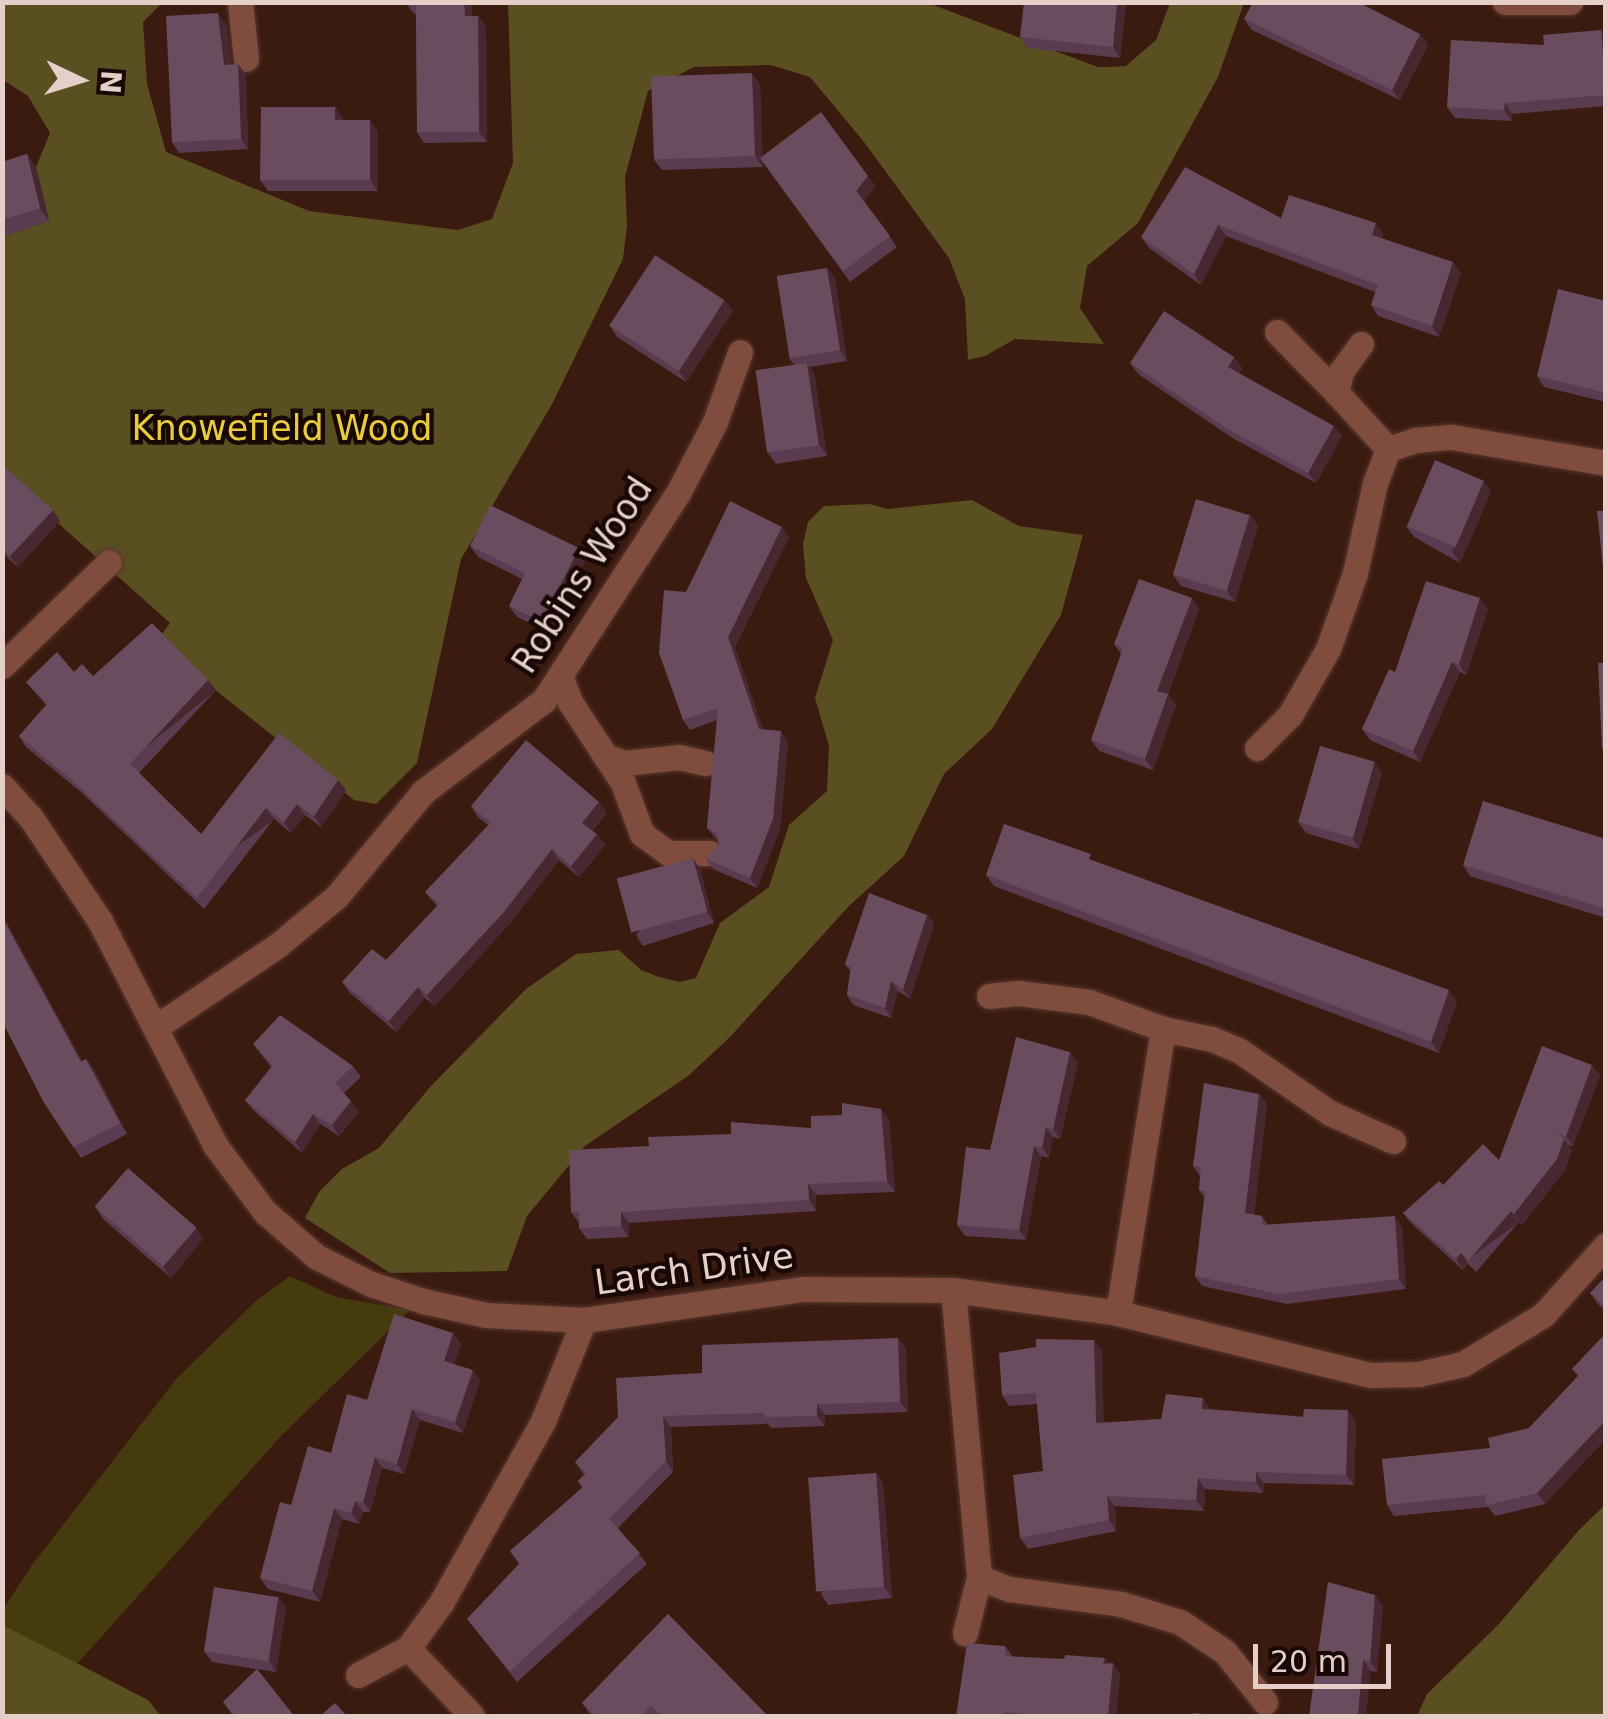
<!DOCTYPE html>
<html>
<head>
<meta charset="utf-8">
<style>
  body { margin:0 }
  #map { position:relative; width:1608px; height:1719px; overflow:hidden; background:#3b1a10; font-family:"DejaVu Sans",sans-serif }
  div>[style] { position:absolute }
  .green>* { inset:0; background:#453b0f }
  .forest>* { inset:0; background:#594f21 }
  .roads { filter:drop-shadow(0 0 2px #56372d) drop-shadow(0 0 2px #56372d) }
  .minor>* { height:25px; margin:-12.5px; padding:0 12.5px; transform-origin:12.5px; border-radius:12.5px; background:#7f4c3d }
  .wall>* { inset:0; background:#5a3c50 }
  .shaded-wall>* { inset:0; background:#472831; transform-origin:0 0 }
  .building>* { inset:0; background:#694c5d; transform-origin:0 0 }
  span { translate:-50% -50%; white-space:nowrap; text-align:center; line-height:1.15; -webkit-text-stroke:9px #180906; paint-order:stroke }
  .park-label { font-size:35px; color:#e9cc3e }
  .street-label { font-size:35px; color:#e6cfc8 }
  .frame { position:absolute; inset:0; border:5px solid #e6cfc8; pointer-events:none }
  .north { position:absolute; left:30px; top:30px; width:100px; height:100px; -webkit-text-stroke:8px #180906; paint-order:stroke; rotate:94deg; font-size:28px; font-weight:700; line-height:40px; text-align:center; color:#e6cfc8 }
  .north::after { content:''; display:block; margin:auto; width:35px; height:45px; background:#e6cfc8; clip-path:polygon(50% 0,100% 100%,50% 72%,0 100%) }
  .scale { position:absolute; left:1253px; top:1644px; width:138px; height:45px; box-sizing:border-box; border:5px solid #e6cfc8; border-top:0; padding-left:12px; font-size:30px; line-height:35px; white-space:nowrap; color:#e6cfc8; -webkit-text-stroke:8px #180906; paint-order:stroke }
</style>
</head>
<body>
<div id="map">
  <div class="green">
    <i style="clip-path:polygon(290px 1276px,336px 1297px,410px 1310px,281px 1436px,77px 1664px,3px 1625px,3px 1609px,32px 1565px,177px 1378px,256px 1301px)"></i>
  </div>
  <div class="forest">
    <i style="clip-path:polygon(3px 3px,162px 3px,143px 22px,147px 84px,166px 152px,309px 211px,458px 230px,492px 219px,513px 163px,508px 3px,928px 3px,1098px 67px,1110px 67px,1126px 66px,1156px 40px,1170px 3px,1244px 3px,1218px 77px,1138px 223px,1087px 266px,1080px 308px,1104px 344px,1015px 339px,985px 356px,968px 360px,965px 299px,949px 258px,864px 142px,810px 77px,771px 65px,694px 67px,648px 91px,625px 177px,627px 225px,623px 259px,551px 406px,461px 559px,417px 763px,376px 804px,354px 800px,195px 674px,162px 634px,170px 623px,3px 474px,3px 236px,49px 221px,36px 167px,50px 133px,28px 96px,3px 80px)"></i>
    <i style="clip-path:polygon(972px 500px,1019px 526px,1083px 535px,1061px 615px,992px 729px,944px 774px,904px 856px,849px 906px,730px 1037px,688px 1076px,585px 1146px,527px 1216px,507px 1271px,390px 1273px,305px 1218px,319px 1192px,342px 1169px,379px 1148px,431px 1086px,526px 989px,576px 954px,619px 950px,641px 970px,659px 977px,680px 982px,696px 978px,720px 923px,769px 887px,789px 825px,827px 791px,829px 746px,815px 698px,833px 640px,806px 578px,803px 544px,808px 522px,824px 506px,870px 504px,887px 509px)"></i>
    <i style="clip-path:polygon(1605px 1505px,1605px 1716px,1417px 1716px,1427px 1694px,1498px 1625px,1579px 1530px)"></i>
    <i style="clip-path:polygon(3px 1625px,148px 1700px,161px 1716px,3px 1716px)"></i>
  </div>
  <div class="roads">
    <div class="minor">
      <i style="left:240px;top:2px;width:57px;rotate:84deg"></i>
      <i style="left:1505px;top:2px;width:65px"></i>
      <i style="left:1277px;top:332px;width:84px;rotate:45.5deg"></i>
      <i style="left:1361px;top:344px;width:34px;rotate:126deg"></i>
      <i style="left:1341px;top:372px;width:21px;rotate:104deg"></i>
      <i style="left:1336px;top:392px;width:77px;rotate:47.6deg"></i>
      <i style="left:2px;top:666px;width:149px;rotate:-44.2deg"></i>
      <i style="left:561px;top:678px;width:26px;rotate:69deg"></i>
      <i style="left:570px;top:702px;width:97px;rotate:56.8deg"></i>
      <i style="left:623px;top:783px;width:54px;rotate:69.6deg"></i>
      <i style="left:642px;top:834px;width:32px;rotate:36deg"></i>
      <i style="left:668px;top:853px;width:42px"></i>
      <i style="left:1257px;top:748px;width:47px;rotate:-45deg"></i>
      <i style="left:1290px;top:715px;width:76px;rotate:-60.1deg"></i>
      <i style="left:1328px;top:649px;width:81px;rotate:-70.4deg"></i>
      <i style="left:1355px;top:573px;width:92px;rotate:-77.5deg"></i>
      <i style="left:1375px;top:483px;width:36px;rotate:-69deg"></i>
      <i style="left:1388px;top:449px;width:28px;rotate:-18deg"></i>
      <i style="left:1415px;top:440px;width:36px;rotate:-5deg"></i>
      <i style="left:1451px;top:437px;width:157px;rotate:9.5deg"></i>
      <i style="left:605px;top:756px;width:20px;rotate:20deg"></i>
      <i style="left:624px;top:763px;width:55px;rotate:-6.2deg"></i>
      <i style="left:679px;top:757px;width:27px;rotate:13deg"></i>
      <i style="left:2px;top:786px;width:43px;rotate:47.8deg"></i>
      <i style="left:31px;top:818px;width:124px;rotate:56.2deg"></i>
      <i style="left:100px;top:921px;width:252px;rotate:62.8deg"></i>
      <i style="left:215px;top:1145px;width:84px;rotate:53.3deg"></i>
      <i style="left:265px;top:1212px;width:69px;rotate:40.9deg"></i>
      <i style="left:317px;top:1257px;width:60px;rotate:26.6deg"></i>
      <i style="left:371px;top:1284px;width:55px;rotate:18.1deg"></i>
      <i style="left:423px;top:1301px;width:65px;rotate:12.5deg"></i>
      <i style="left:486px;top:1315px;width:98px;rotate:2.9deg"></i>
      <i style="left:584px;top:1320px;width:220px;rotate:-8.1deg"></i>
      <i style="left:802px;top:1289px;width:151px;rotate:0.4deg"></i>
      <i style="left:953px;top:1290px;width:167px;rotate:7.9deg"></i>
      <i style="left:1118px;top:1313px;width:260px;rotate:13.8deg"></i>
      <i style="left:1371px;top:1375px;width:48px;rotate:-1.2deg"></i>
      <i style="left:1419px;top:1374px;width:45px;rotate:-12.8deg"></i>
      <i style="left:1463px;top:1364px;width:94px;rotate:-31.5deg"></i>
      <i style="left:1543px;top:1315px;width:94px;rotate:-48deg"></i>
      <i style="left:989px;top:996px;width:29px;rotate:-6deg"></i>
      <i style="left:1018px;top:993px;width:72px;rotate:7.2deg"></i>
      <i style="left:1089px;top:1002px;width:79px;rotate:20deg"></i>
      <i style="left:1163px;top:1029px;width:50px;rotate:11.5deg"></i>
      <i style="left:1212px;top:1039px;width:30px;rotate:23deg"></i>
      <i style="left:1240px;top:1051px;width:109px;rotate:34.6deg"></i>
      <i style="left:1330px;top:1113px;width:69px;rotate:24deg"></i>
      <i style="left:156px;top:1027px;width:147px;rotate:-33.9deg"></i>
      <i style="left:278px;top:945px;width:77px;rotate:-39.7deg"></i>
      <i style="left:337px;top:896px;width:135px;rotate:-50.4deg"></i>
      <i style="left:423px;top:792px;width:152px;rotate:-37.2deg"></i>
      <i style="left:544px;top:700px;width:247px;rotate:-57.1deg"></i>
      <i style="left:678px;top:493px;width:80px;rotate:-62.5deg"></i>
      <i style="left:715px;top:422px;width:74px;rotate:-70.3deg"></i>
      <i style="left:953px;top:1290px;width:288px;rotate:84.8deg"></i>
      <i style="left:979px;top:1577px;width:58px;rotate:104deg"></i>
      <i style="left:1118px;top:1313px;width:288px;rotate:-81deg"></i>
      <i style="left:979px;top:1577px;width:32px;rotate:22deg"></i>
      <i style="left:1009px;top:1589px;width:113px;rotate:7.6deg"></i>
      <i style="left:1121px;top:1604px;width:62px;rotate:17deg"></i>
      <i style="left:1180px;top:1622px;width:54px;rotate:33.7deg"></i>
      <i style="left:1225px;top:1652px;width:64px;rotate:51.3deg"></i>
      <i style="left:408px;top:1648px;width:93px;rotate:46.7deg"></i>
      <i style="left:358px;top:1675px;width:57px;rotate:-28.4deg"></i>
      <i style="left:408px;top:1648px;width:56px;rotate:-53.7deg"></i>
      <i style="left:441px;top:1603px;width:209px;rotate:-60.7deg"></i>
      <i style="left:543px;top:1421px;width:109px;rotate:-67.9deg"></i>
    </div>
  </div>
  <div class="wall">
    <i style="clip-path:polygon(472px 2px,472px 16px,478px 16px,486px 27px,487px 142px,424px 143px,417px 132px,416px 14px,414px 14px,406px 3px)"></i>
    <i style="clip-path:polygon(1126px 2px,1120px 58px,1028px 48px,1020px 37px)"></i>
    <i style="clip-path:polygon(1244px 19px,1420px 34px,1428px 45px,1400px 100px,1252px 30px)"></i>
    <i style="clip-path:polygon(226px 24px,231px 64px,246px 75px,248px 149px,179px 153px,172px 142px)"></i>
    <i style="clip-path:polygon(1601px 30px,1606px 36px,1606px 106px,1512px 114px,1512px 121px,1455px 118px,1447px 107px,1544px 45px)"></i>
    <i style="clip-path:polygon(760px 84px,762px 157px,876px 186px,864px 201px,897px 247px,850px 282px,762px 161px,763px 167px,662px 170px,654px 160px)"></i>
    <i style="clip-path:polygon(335px 107px,343px 120px,378px 131px,378px 191px,268px 191px,260px 180px)"></i>
    <i style="clip-path:polygon(27px 154px,36px 167px,49px 221px,2px 237px,2px 162px)"></i>
    <i style="clip-path:polygon(1281px 218px,1383px 234px,1382px 238px,1461px 273px,1439px 337px,1378px 316px,1371px 305px,1375px 292px,1226px 236px,1201px 285px,1149px 248px,1141px 237px)"></i>
    <i style="clip-path:polygon(835px 278px,847px 361px,810px 367px,814px 374px,827px 456px,776px 464px,768px 453px,794px 365px,789px 358px)"></i>
    <i style="clip-path:polygon(1606px 301px,1606px 402px,1544px 387px,1537px 376px)"></i>
    <i style="clip-path:polygon(733px 311px,686px 382px,617px 337px,610px 326px)"></i>
    <i style="clip-path:polygon(1234px 357px,1242px 368px,1239px 373px,1342px 436px,1316px 483px,1234px 439px,1138px 374px,1130px 363px)"></i>
    <i style="clip-path:polygon(2px 465px,60px 521px,18px 567px,2px 553px)"></i>
    <i style="clip-path:polygon(1484px 481px,1491px 492px,1460px 563px,1414px 537px,1406px 526px)"></i>
    <i style="clip-path:polygon(1250px 515px,1258px 526px,1235px 602px,1181px 586px,1173px 575px)"></i>
    <i style="clip-path:polygon(789px 537px,735px 647px,763px 730px,788px 741px,780px 829px,757px 888px,713px 869px,706px 859px,719px 844px,718px 841px,707px 828px,717px 720px,690px 730px,683px 720px,686px 592px)"></i>
    <i style="clip-path:polygon(470px 546px,579px 548px,586px 559px,550px 633px,517px 617px,509px 606px,522px 579px,478px 557px)"></i>
    <i style="clip-path:polygon(1192px 598px,1199px 609px,1168px 694px,1176px 705px,1153px 770px,1099px 751px,1091px 740px,1121px 654px,1114px 644px)"></i>
    <i style="clip-path:polygon(1488px 609px,1466px 675px,1460px 672px,1420px 762px,1370px 740px,1362px 729px,1395px 672px)"></i>
    <i style="clip-path:polygon(74px 672px,93px 676px,216px 690px,139px 773px,201px 834px,338px 780px,346px 790px,321px 827px,305px 815px,291px 833px,274px 819px,204px 909px,82px 793px,26px 747px,19px 736px,46px 705px,26px 682px)"></i>
    <i style="clip-path:polygon(1382px 773px,1359px 849px,1306px 833px,1298px 822px)"></i>
    <i style="clip-path:polygon(471px 806px,607px 813px,592px 831px,605px 845px,579px 877px,559px 860px,511px 922px,435px 1006px,425px 998px,396px 1032px,350px 993px,342px 982px,386px 960px,437px 906px,425px 892px,488px 825px,478px 817px)"></i>
    <i style="clip-path:polygon(1606px 839px,1606px 918px,1470px 876px,1463px 865px)"></i>
    <i style="clip-path:polygon(693px 858px,700px 869px,714px 923px,643px 946px,636px 935px)"></i>
    <i style="clip-path:polygon(1096px 862px,1457px 1001px,1439px 1053px,994px 886px,986px 875px)"></i>
    <i style="clip-path:polygon(2px 914px,82px 1061px,86px 1059px,94px 1069px,127px 1134px,81px 1158px,43px 1101px)"></i>
    <i style="clip-path:polygon(927px 915px,934px 924px,910px 999px,898px 991px,891px 1018px,853px 1005px,847px 995px,850px 971px,845px 964px)"></i>
    <i style="clip-path:polygon(253px 1044px,353px 1066px,361px 1077px,344px 1093px,359px 1112px,339px 1136px,320px 1124px,302px 1153px,253px 1110px,245px 1100px,271px 1067px)"></i>
    <i style="clip-path:polygon(1070px 1052px,1078px 1062px,1060px 1139px,1053px 1137px,1049px 1158px,1041px 1156px,1026px 1240px,965px 1236px,957px 1225px,990px 1150px)"></i>
    <i style="clip-path:polygon(1592px 1065px,1600px 1076px,1573px 1146px,1568px 1145px,1572px 1150px,1565px 1170px,1522px 1225px,1519px 1222px,1476px 1272px,1468px 1264px,1463px 1270px,1411px 1223px,1403px 1213px,1499px 1160px)"></i>
    <i style="clip-path:polygon(1259px 1094px,1267px 1104px,1254px 1215px,1262px 1216px,1268px 1225px,1402px 1227px,1406px 1289px,1287px 1304px,1202px 1286px,1195px 1276px,1205px 1198px,1199px 1190px,1200px 1176px,1193px 1166px)"></i>
    <i style="clip-path:polygon(881px 1109px,889px 1120px,895px 1192px,816px 1195px,816px 1211px,629px 1223px,629px 1237px,587px 1239px,579px 1228px,579px 1223px,571px 1212px,649px 1146px,731px 1134px,811px 1128px,842px 1115px)"></i>
    <i style="clip-path:polygon(96px 1208px,203px 1239px,171px 1278px,103px 1219px)"></i>
    <i style="clip-path:polygon(1606px 1276px,1606px 1311px,1598px 1304px,1590px 1293px)"></i>
    <i style="clip-path:polygon(453px 1333px,461px 1344px,454px 1364px,480px 1380px,463px 1433px,420px 1420px,404px 1474px,382px 1468px,370px 1512px,363px 1512px,359px 1524px,342px 1519px,320px 1602px,268px 1589px,260px 1578px,291px 1505px,331px 1453px)"></i>
    <i style="clip-path:polygon(1606px 1333px,1545px 1504px,1495px 1516px,1488px 1507px,1394px 1516px,1387px 1505px,1529px 1428px,1578px 1376px,1572px 1369px)"></i>
    <i style="clip-path:polygon(898px 1338px,906px 1349px,908px 1412px,825px 1415px,825px 1426px,771px 1428px,768px 1424px,671px 1427px,673px 1472px,618px 1528px,647px 1564px,517px 1682px,467px 1619px,519px 1564px,510px 1551px,582px 1488px,578px 1481px,584px 1475px,575px 1462px,702px 1373px)"></i>
    <i style="clip-path:polygon(1102px 1351px,1103px 1423px,1161px 1419px,1210px 1409px,1356px 1421px,1354px 1485px,1264px 1483px,1263px 1493px,1205px 1489px,1204px 1511px,1115px 1506px,1116px 1531px,1028px 1549px,1020px 1538px,1043px 1471px,1037px 1404px,1009px 1406px,1002px 1395px)"></i>
    <i style="clip-path:polygon(876px 1473px,883px 1484px,892px 1598px,828px 1605px,821px 1594px)"></i>
    <i style="clip-path:polygon(278px 1597px,286px 1608px,276px 1672px,257px 1669px,294px 1716px,233px 1716px,223px 1702px,257px 1669px,212px 1662px,204px 1651px)"></i>
    <i style="clip-path:polygon(1383px 1606px,1377px 1672px,1371px 1671px,1309px 1716px)"></i>
    <i style="clip-path:polygon(668px 1614px,768px 1716px,592px 1716px,589px 1713px,582px 1703px)"></i>
    <i style="clip-path:polygon(1005px 1646px,1013px 1657px,1109px 1664px,1120px 1674px,1116px 1716px,956px 1716px)"></i>
  </div>
  <div class="shaded-wall">
    <i style="clip-path:polygon(464px 2px,472px 2px,472px 27px,465px 16px)"></i>
    <i style="clip-path:polygon(1117px 2px,1126px 2px,1120px 58px,1113px 47px)"></i>
    <i style="clip-path:polygon(218px 13px,226px 24px,232px 75px,224px 65px)"></i>
    <i style="clip-path:polygon(478px 16px,486px 27px,487px 142px,479px 132px)"></i>
    <i style="clip-path:polygon(1601px 30px,1606px 36px,1606px 80px)"></i>
    <i style="clip-path:polygon(1420px 34px,1428px 45px,1400px 100px,1392px 90px)"></i>
    <i style="clip-path:polygon(238px 64px,246px 75px,248px 149px,241px 139px)"></i>
    <i style="clip-path:polygon(752px 73px,760px 84px,763px 167px,755px 156px)"></i>
    <i style="clip-path:polygon(1505px 103px,1512px 114px,1512px 121px,1504px 110px)"></i>
    <i style="clip-path:polygon(335px 107px,343px 118px,342px 131px,335px 120px)"></i>
    <i style="clip-path:polygon(370px 120px,378px 131px,378px 191px,370px 180px)"></i>
    <i style="clip-path:polygon(27px 154px,36px 167px,49px 221px,40px 208px)"></i>
    <i style="clip-path:polygon(868px 176px,876px 186px,864px 202px,856px 191px)"></i>
    <i style="clip-path:polygon(1376px 223px,1383px 234px,1380px 246px,1372px 235px)"></i>
    <i style="clip-path:polygon(1218px 225px,1226px 236px,1201px 285px,1194px 274px)"></i>
    <i style="clip-path:polygon(1453px 262px,1461px 273px,1439px 337px,1432px 326px)"></i>
    <i style="clip-path:polygon(827px 268px,835px 278px,847px 361px,840px 350px)"></i>
    <i style="clip-path:polygon(725px 300px,733px 311px,686px 382px,679px 371px)"></i>
    <i style="clip-path:polygon(1234px 357px,1242px 368px,1235px 378px,1228px 367px)"></i>
    <i style="clip-path:polygon(807px 363px,814px 374px,827px 456px,819px 445px)"></i>
    <i style="clip-path:polygon(1334px 426px,1342px 436px,1316px 483px,1308px 473px)"></i>
    <i style="clip-path:polygon(1484px 481px,1491px 492px,1460px 563px,1452px 552px)"></i>
    <i style="clip-path:polygon(53px 510px,60px 521px,18px 567px,10px 556px)"></i>
    <i style="clip-path:polygon(1250px 515px,1258px 526px,1235px 602px,1227px 591px)"></i>
    <i style="clip-path:polygon(782px 527px,789px 537px,735px 647px,766px 739px,759px 729px,728px 637px)"></i>
    <i style="clip-path:polygon(579px 548px,586px 559px,550px 633px,542px 622px)"></i>
    <i style="clip-path:polygon(1192px 598px,1199px 609px,1165px 701px,1157px 691px)"></i>
    <i style="clip-path:polygon(1480px 598px,1488px 609px,1466px 675px,1459px 664px)"></i>
    <i style="clip-path:polygon(1452px 662px,1460px 672px,1420px 762px,1413px 751px)"></i>
    <i style="left:208px;top:680px;width:13px;height:115px;rotate:51deg"></i>
    <i style="clip-path:polygon(1168px 694px,1176px 705px,1153px 770px,1145px 759px)"></i>
    <i style="clip-path:polygon(781px 731px,788px 741px,780px 829px,757px 888px,750px 878px)"></i>
    <i style="clip-path:polygon(1375px 762px,1382px 773px,1359px 849px,1352px 838px)"></i>
    <i style="clip-path:polygon(338px 780px,346px 790px,321px 827px,314px 816px)"></i>
    <i style="clip-path:polygon(599px 802px,607px 813px,590px 833px,582px 823px)"></i>
    <i style="clip-path:polygon(297px 804px,305px 815px,291px 833px,284px 822px)"></i>
    <i style="left:266px;top:808px;width:14px;height:113px;rotate:54deg"></i>
    <i style="clip-path:polygon(597px 834px,605px 845px,579px 877px,571px 866px)"></i>
    <i style="clip-path:polygon(552px 849px,559px 860px,511px 922px,435px 1006px,427px 995px)"></i>
    <i style="clip-path:polygon(693px 858px,700px 869px,714px 923px,707px 912px)"></i>
    <i style="clip-path:polygon(2px 914px,88px 1073px,81px 1062px,2px 917px)"></i>
    <i style="clip-path:polygon(927px 915px,934px 924px,910px 999px,903px 989px)"></i>
    <i style="clip-path:polygon(891px 981px,898px 991px,891px 1018px,885px 1008px)"></i>
    <i style="clip-path:polygon(418px 987px,425px 998px,396px 1032px,389px 1021px)"></i>
    <i style="clip-path:polygon(1449px 990px,1457px 1001px,1439px 1053px,1431px 1042px)"></i>
    <i style="clip-path:polygon(1070px 1052px,1078px 1062px,1060px 1139px,1053px 1129px)"></i>
    <i style="clip-path:polygon(86px 1059px,94px 1069px,127px 1134px,120px 1123px)"></i>
    <i style="clip-path:polygon(1592px 1065px,1600px 1076px,1573px 1146px,1566px 1136px)"></i>
    <i style="clip-path:polygon(1259px 1094px,1267px 1104px,1253px 1224px,1245px 1213px)"></i>
    <i style="clip-path:polygon(351px 1101px,359px 1112px,339px 1136px,332px 1125px)"></i>
    <i style="clip-path:polygon(881px 1109px,889px 1120px,895px 1192px,887px 1181px)"></i>
    <i style="clip-path:polygon(313px 1114px,320px 1124px,302px 1153px,295px 1142px)"></i>
    <i style="clip-path:polygon(1046px 1127px,1053px 1137px,1049px 1158px,1042px 1147px)"></i>
    <i style="clip-path:polygon(1564px 1139px,1572px 1150px,1565px 1170px,1522px 1225px,1514px 1214px)"></i>
    <i style="clip-path:polygon(1034px 1146px,1041px 1156px,1026px 1240px,1019px 1230px)"></i>
    <i style="clip-path:polygon(808px 1184px,816px 1195px,816px 1211px,809px 1200px)"></i>
    <i style="left:1511px;top:1211px;width:14px;height:66px;rotate:54deg"></i>
    <i style="clip-path:polygon(621px 1212px,629px 1223px,629px 1237px,621px 1226px)"></i>
    <i style="clip-path:polygon(1395px 1216px,1402px 1227px,1406px 1289px,1399px 1279px)"></i>
    <i style="clip-path:polygon(196px 1228px,203px 1239px,171px 1278px,163px 1267px)"></i>
    <i style="clip-path:polygon(1461px 1253px,1468px 1264px,1463px 1270px,1456px 1259px)"></i>
    <i style="clip-path:polygon(453px 1333px,461px 1344px,452px 1371px,444px 1361px)"></i>
    <i style="clip-path:polygon(898px 1338px,906px 1349px,908px 1412px,900px 1402px)"></i>
    <i style="clip-path:polygon(1094px 1340px,1102px 1351px,1104px 1434px,1096px 1423px)"></i>
    <i style="clip-path:polygon(473px 1370px,480px 1380px,463px 1433px,455px 1422px)"></i>
    <i style="clip-path:polygon(1203px 1398px,1210px 1409px,1202px 1409px)"></i>
    <i style="clip-path:polygon(817px 1404px,825px 1415px,825px 1426px,817px 1416px)"></i>
    <i style="clip-path:polygon(412px 1409px,420px 1420px,404px 1474px,397px 1464px)"></i>
    <i style="clip-path:polygon(1348px 1410px,1356px 1421px,1354px 1485px,1346px 1475px)"></i>
    <i style="clip-path:polygon(663px 1416px,671px 1427px,673px 1472px,666px 1461px)"></i>
    <i style="clip-path:polygon(1606px 1420px,1606px 1439px,1545px 1504px,1537px 1493px)"></i>
    <i style="clip-path:polygon(375px 1457px,382px 1468px,370px 1512px,363px 1502px)"></i>
    <i style="clip-path:polygon(1256px 1472px,1264px 1483px,1263px 1493px,1256px 1482px)"></i>
    <i style="clip-path:polygon(876px 1473px,883px 1484px,892px 1598px,884px 1587px)"></i>
    <i style="clip-path:polygon(1198px 1478px,1205px 1489px,1204px 1511px,1196px 1500px)"></i>
    <i style="clip-path:polygon(1107px 1496px,1115px 1506px,1116px 1531px,1109px 1520px)"></i>
    <i style="clip-path:polygon(355px 1501px,363px 1512px,359px 1524px,351px 1513px)"></i>
    <i style="clip-path:polygon(334px 1508px,342px 1519px,320px 1602px,312px 1591px)"></i>
    <i style="clip-path:polygon(1375px 1595px,1383px 1606px,1377px 1672px,1370px 1661px)"></i>
    <i style="clip-path:polygon(278px 1597px,286px 1608px,276px 1672px,269px 1661px)"></i>
    <i style="clip-path:polygon(1105px 1658px,1112px 1668px,1113px 1663px,1120px 1674px,1116px 1716px,1108px 1716px,1103px 1664px)"></i>
    <i style="clip-path:polygon(1363px 1660px,1371px 1671px,1366px 1716px,1358px 1716px)"></i>
  </div>
  <div class="building">
    <i style="clip-path:polygon(406px 2px,464px 2px,465px 16px,478px 16px,479px 132px,417px 132px,416px 3px)"></i>
    <i style="clip-path:polygon(1024px 2px,1117px 2px,1113px 47px,1020px 37px)"></i>
    <i style="clip-path:polygon(1253px 2px,1358px 2px,1420px 34px,1392px 90px,1244px 19px)"></i>
    <i style="clip-path:polygon(218px 13px,224px 65px,238px 64px,241px 139px,172px 142px,166px 16px)"></i>
    <i style="clip-path:polygon(1601px 30px,1606px 95px,1505px 103px,1504px 110px,1447px 107px,1451px 40px,1544px 45px,1543px 35px)"></i>
    <i style="left:752px;top:73px;width:83px;height:101px;rotate:88deg"></i>
    <i style="clip-path:polygon(261px 107px,335px 107px,335px 120px,370px 120px,370px 180px,260px 180px)"></i>
    <i style="clip-path:polygon(821px 112px,868px 176px,856px 191px,890px 236px,843px 271px,760px 158px)"></i>
    <i style="clip-path:polygon(27px 154px,40px 208px,2px 220px,2px 162px)"></i>
    <i style="clip-path:polygon(1185px 167px,1281px 218px,1289px 195px,1376px 223px,1372px 235px,1453px 262px,1432px 326px,1371px 305px,1378px 285px,1218px 225px,1194px 274px,1141px 237px)"></i>
    <i style="left:655px;top:255px;width:83px;height:84px;rotate:33deg"></i>
    <i style="left:827px;top:268px;width:83px;height:51px;rotate:81deg"></i>
    <i style="clip-path:polygon(1558px 289px,1606px 301px,1606px 393px,1537px 376px)"></i>
    <i style="clip-path:polygon(1164px 311px,1234px 357px,1228px 367px,1334px 426px,1308px 473px,1226px 428px,1130px 363px)"></i>
    <i style="left:807px;top:363px;width:83px;height:52px;rotate:82deg"></i>
    <i style="left:1435px;top:460px;width:53px;height:72px;rotate:23deg"></i>
    <i style="clip-path:polygon(2px 465px,53px 510px,10px 556px,2px 549px)"></i>
    <i style="left:1196px;top:499px;width:56px;height:79px;rotate:17deg"></i>
    <i style="clip-path:polygon(730px 501px,782px 527px,728px 637px,759px 729px,781px 731px,773px 819px,750px 878px,706px 859px,719px 844px,717px 834px,707px 828px,718px 708px,683px 720px,659px 653px,664px 590px,686px 592px)"></i>
    <i style="clip-path:polygon(490px 505px,579px 548px,542px 622px,509px 606px,525px 573px,470px 546px)"></i>
    <i style="clip-path:polygon(1597px 511px,1606px 511px,1606px 595px)"></i>
    <i style="clip-path:polygon(1139px 579px,1192px 598px,1157px 691px,1168px 694px,1145px 759px,1091px 740px,1123px 648px,1114px 644px)"></i>
    <i style="clip-path:polygon(1426px 581px,1480px 598px,1459px 664px,1452px 662px,1413px 751px,1362px 729px,1389px 669px,1395px 672px)"></i>
    <i style="clip-path:polygon(152px 623px,208px 680px,130px 764px,201px 834px,279px 733px,338px 780px,314px 816px,297px 804px,284px 822px,266px 808px,197px 898px,74px 782px,19px 736px,47px 704px,26px 682px,57px 652px,74px 672px,82px 664px,93px 676px)"></i>
    <i style="clip-path:polygon(1598px 663px,1606px 663px,1606px 749px,1602px 749px)"></i>
    <i style="clip-path:polygon(526px 740px,599px 802px,582px 823px,597px 834px,571px 866px,552px 849px,504px 912px,427px 995px,418px 987px,389px 1021px,342px 982px,372px 949px,386px 960px,439px 904px,425px 892px,491px 823px,471px 806px)"></i>
    <i style="left:1320px;top:746px;width:57px;height:79px;rotate:16deg"></i>
    <i style="clip-path:polygon(1483px 801px,1606px 839px,1606px 909px,1463px 865px)"></i>
    <i style="clip-path:polygon(1004px 824px,1091px 854px,1089px 859px,1449px 990px,1431px 1042px,986px 875px)"></i>
    <i style="left:693px;top:858px;width:56px;height:79px;rotate:75deg"></i>
    <i style="clip-path:polygon(869px 893px,927px 915px,903px 989px,891px 981px,885px 1008px,847px 995px,851px 967px,845px 964px)"></i>
    <i style="clip-path:polygon(2px 917px,81px 1062px,86px 1059px,120px 1123px,73px 1147px,43px 1101px,2px 1021px)"></i>
    <i style="clip-path:polygon(280px 1015px,353px 1066px,335px 1083px,351px 1101px,332px 1125px,313px 1114px,295px 1142px,245px 1100px,273px 1066px,253px 1044px)"></i>
    <i style="clip-path:polygon(1016px 1037px,1070px 1052px,1053px 1129px,1046px 1127px,1042px 1147px,1034px 1146px,1019px 1230px,957px 1225px,966px 1147px,990px 1150px)"></i>
    <i style="clip-path:polygon(1542px 1046px,1592px 1065px,1566px 1136px,1557px 1133px,1564px 1139px,1557px 1159px,1514px 1214px,1511px 1211px,1468px 1261px,1461px 1253px,1456px 1259px,1403px 1213px,1439px 1181px,1443px 1185px,1483px 1144px,1499px 1160px)"></i>
    <i style="clip-path:polygon(1204px 1083px,1259px 1094px,1245px 1213px,1262px 1216px,1262px 1225px,1395px 1216px,1399px 1279px,1279px 1294px,1195px 1276px,1205px 1191px,1199px 1190px,1201px 1167px,1193px 1166px)"></i>
    <i style="clip-path:polygon(842px 1103px,881px 1109px,887px 1181px,808px 1184px,809px 1200px,621px 1212px,621px 1226px,579px 1228px,579px 1212px,571px 1212px,569px 1150px,649px 1146px,648px 1137px,731px 1134px,731px 1122px,811px 1128px,811px 1116px,842px 1115px)"></i>
    <i style="left:128px;top:1168px;width:91px;height:51px;rotate:41deg"></i>
    <i style="clip-path:polygon(1606px 1276px,1606px 1307px,1590px 1293px)"></i>
    <i style="clip-path:polygon(394px 1314px,453px 1333px,444px 1361px,473px 1370px,455px 1422px,412px 1409px,397px 1464px,375px 1457px,363px 1502px,355px 1501px,351px 1513px,334px 1508px,312px 1591px,260px 1578px,280px 1502px,291px 1505px,308px 1446px,331px 1453px,347px 1394px,367px 1400px)"></i>
    <i style="clip-path:polygon(1606px 1333px,1606px 1420px,1537px 1493px,1487px 1505px,1485px 1495px,1387px 1505px,1382px 1459px,1490px 1448px,1488px 1438px,1529px 1428px,1579px 1375px,1572px 1369px)"></i>
    <i style="clip-path:polygon(898px 1338px,900px 1402px,817px 1404px,817px 1416px,764px 1417px,764px 1413px,663px 1416px,666px 1461px,609px 1519px,640px 1553px,510px 1671px,467px 1619px,520px 1563px,510px 1551px,583px 1487px,578px 1481px,586px 1473px,575px 1462px,618px 1417px,616px 1378px,702px 1373px,702px 1345px)"></i>
    <i style="clip-path:polygon(1036px 1339px,1094px 1340px,1096px 1423px,1161px 1419px,1166px 1394px,1203px 1398px,1202px 1409px,1303px 1417px,1304px 1409px,1348px 1410px,1346px 1475px,1256px 1472px,1256px 1482px,1198px 1478px,1196px 1500px,1107px 1496px,1109px 1520px,1020px 1538px,1013px 1475px,1043px 1471px,1036px 1393px,1002px 1395px,999px 1353px,1036px 1347px)"></i>
    <i style="left:876px;top:1473px;width:114px;height:68px;rotate:86deg"></i>
    <i style="clip-path:polygon(1328px 1582px,1375px 1595px,1370px 1661px,1363px 1660px,1358px 1716px,1309px 1716px)"></i>
    <i style="left:214px;top:1587px;width:65px;height:65px;rotate:9deg"></i>
    <i style="clip-path:polygon(668px 1614px,768px 1716px,661px 1716px,651px 1706px,641px 1716px,596px 1716px,582px 1703px)"></i>
    <i style="clip-path:polygon(967px 1643px,1005px 1646px,1005px 1656px,1063px 1659px,1066px 1655px,1105px 1658px,1103px 1664px,1113px 1663px,1108px 1716px,1040px 1716px,1004px 1712px,1004px 1716px,956px 1716px)"></i>
    <i style="clip-path:polygon(257px 1669px,294px 1716px,235px 1716px,223px 1702px)"></i>
    <i style="clip-path:polygon(335px 1703px,347px 1716px,320px 1716px)"></i>
    <i style="clip-path:polygon(1193px 1713px,1227px 1716px,1192px 1716px)"></i>
    <i style="clip-path:polygon(1124px 1714px,1151px 1716px,1124px 1716px)"></i>
  </div>
  <div class="park-label">
    <span style="left:282px;top:428px">Knowefield Wood</span>
  </div>
  <div class="street-label">
    <span style="left:582px;top:575px;rotate:-57deg">Robins Wood</span>
    <span style="left:694px;top:1269px;rotate:-8deg">Larch Drive</span>
  </div>
  <div class="frame"></div>
  <div class="north">N</div>
  <div class="scale">20 m</div>
</div>
</body>
</html>
